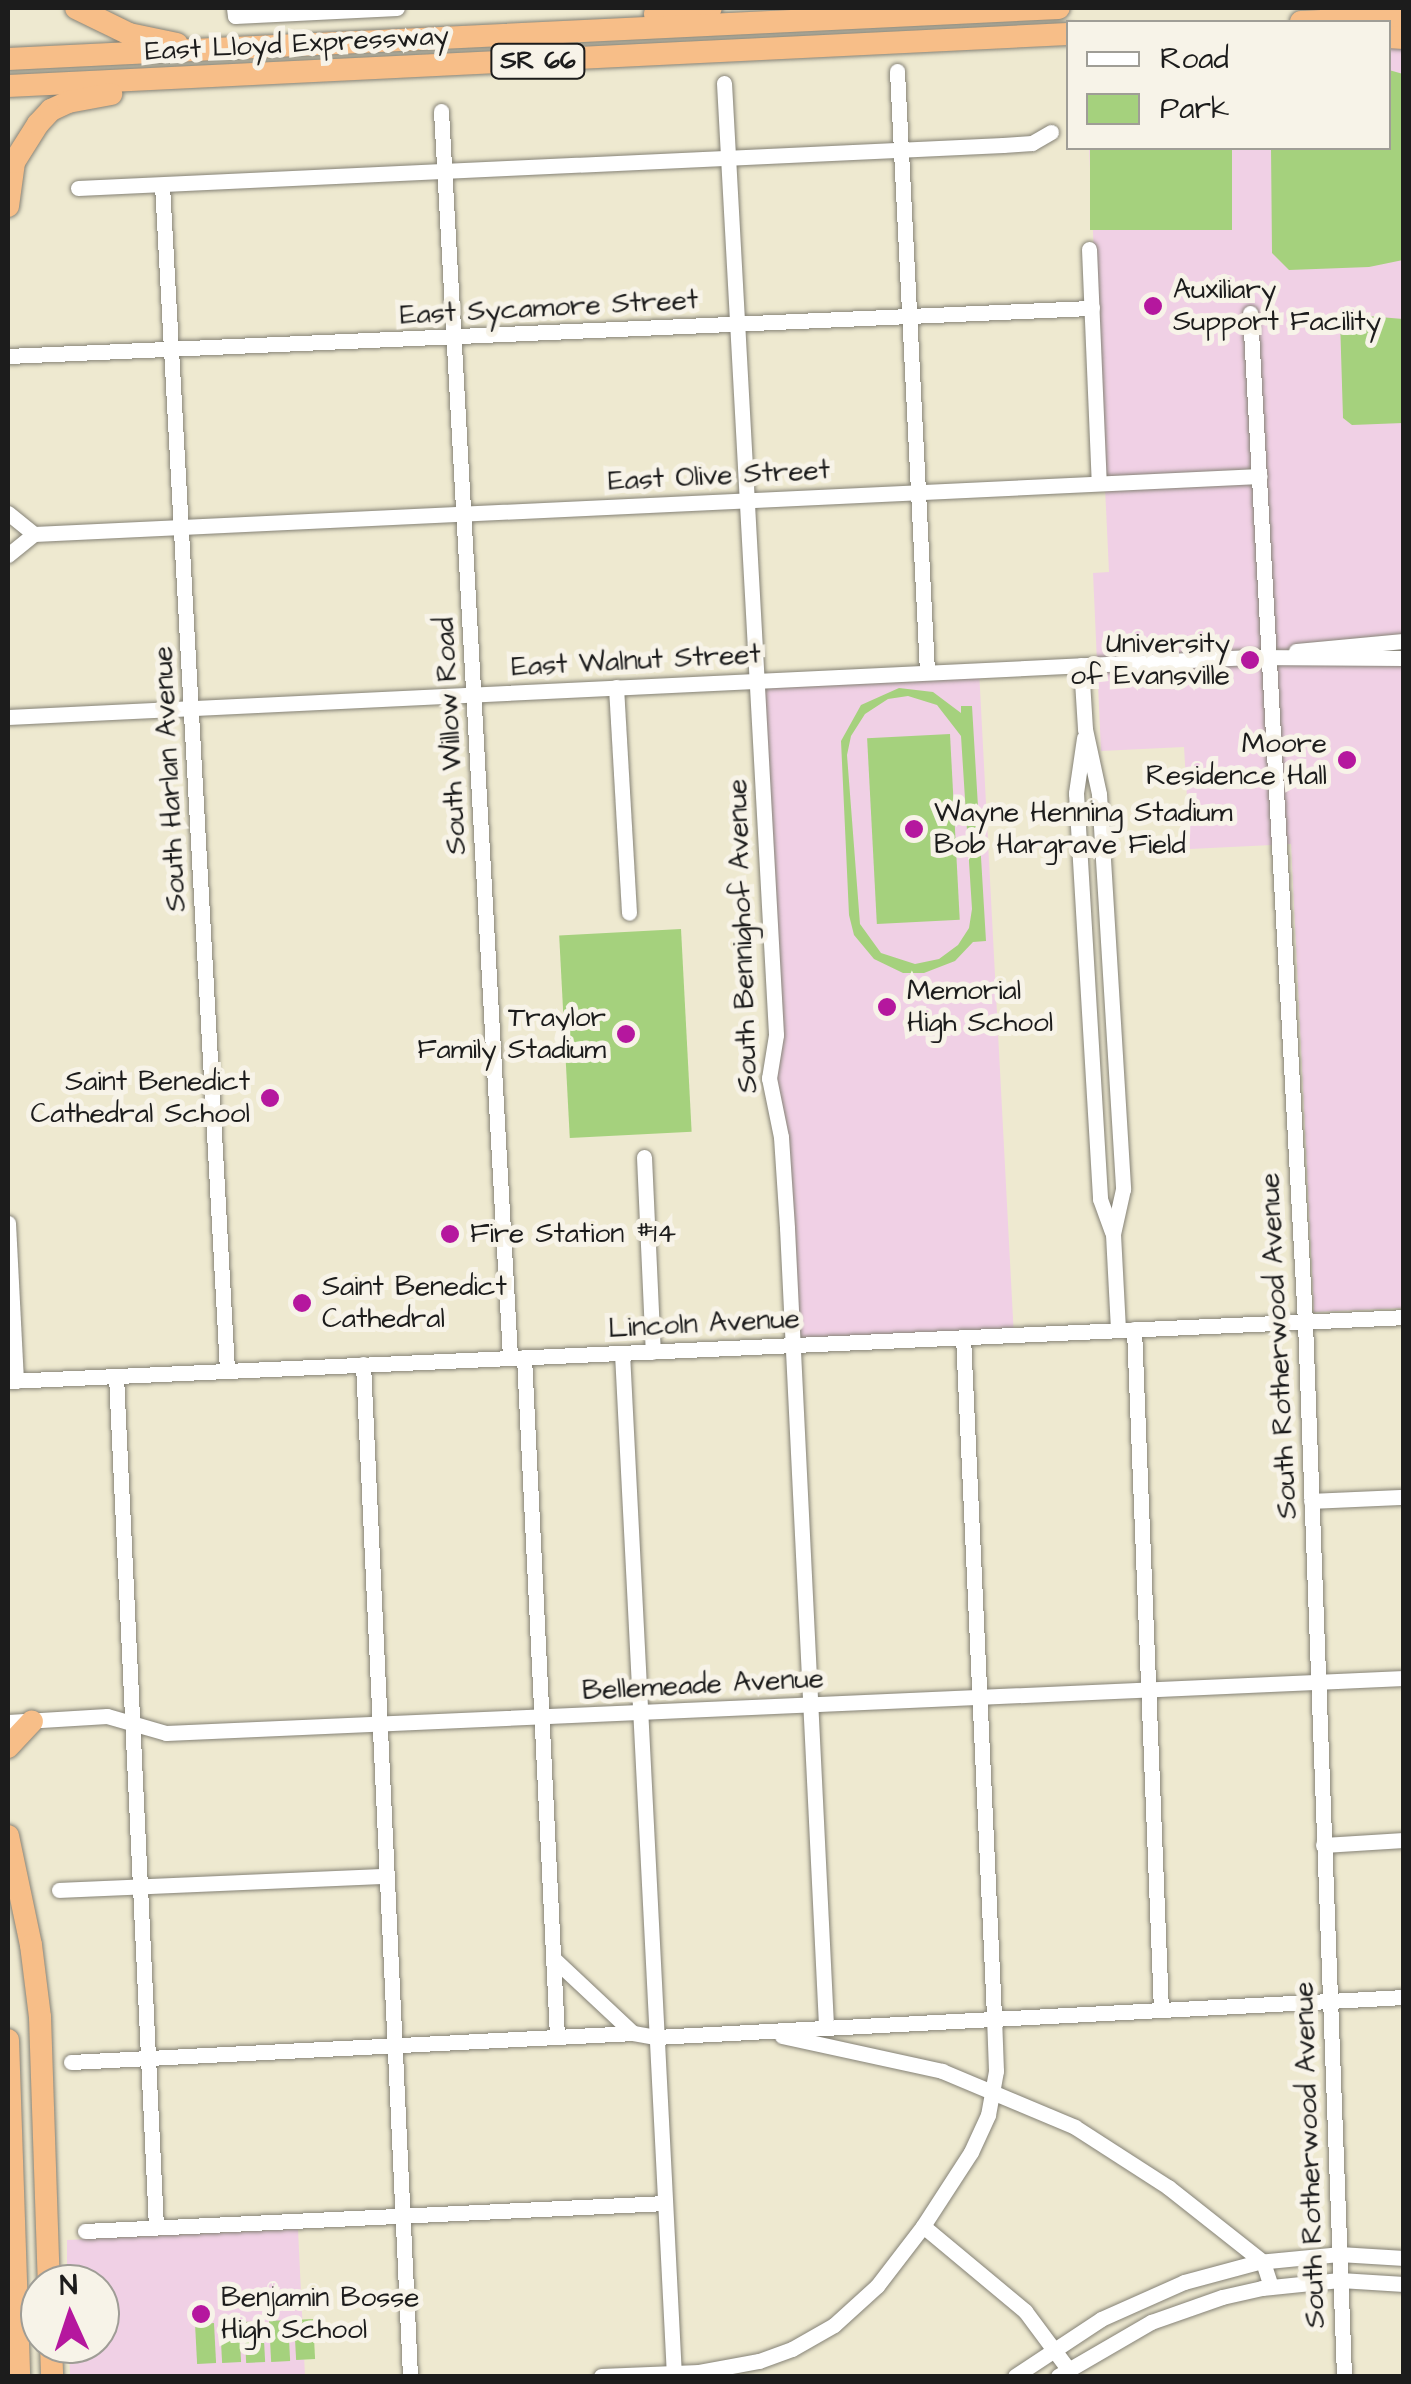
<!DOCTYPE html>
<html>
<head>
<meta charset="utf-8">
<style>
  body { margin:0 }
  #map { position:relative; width:1411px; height:2384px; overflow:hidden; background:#eee9d0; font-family:"Architects Daughter",sans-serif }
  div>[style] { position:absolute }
  .built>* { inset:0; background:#f0d0e5; transform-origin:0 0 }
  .green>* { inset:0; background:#a5d17d; transform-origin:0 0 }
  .roads { filter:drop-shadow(0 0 2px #858276) drop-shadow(0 0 2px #858276) }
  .minor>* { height:15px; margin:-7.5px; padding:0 7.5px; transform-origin:7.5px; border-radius:7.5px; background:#fff }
  .highway>* { height:22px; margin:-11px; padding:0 11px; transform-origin:11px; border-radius:11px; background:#f7be88 }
  .dots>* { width:28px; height:28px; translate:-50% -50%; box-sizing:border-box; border:5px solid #f7f3e8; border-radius:50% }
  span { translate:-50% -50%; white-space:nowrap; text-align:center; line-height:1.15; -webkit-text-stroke:10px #f7f3e8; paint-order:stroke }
  .shield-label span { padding:2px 8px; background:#f7f3e8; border:2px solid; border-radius:8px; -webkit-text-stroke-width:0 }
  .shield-label { font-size:25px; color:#1c1c1c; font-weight:700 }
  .street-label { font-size:28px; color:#1c1c1c }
  .poi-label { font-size:28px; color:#1c1c1c }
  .left { translate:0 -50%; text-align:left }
  .right { translate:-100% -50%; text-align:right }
  .frame { position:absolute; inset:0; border:10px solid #1c1c1c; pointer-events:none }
  .legend { position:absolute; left:1066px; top:20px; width:325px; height:130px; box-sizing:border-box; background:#f7f3e8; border:2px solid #9f9d96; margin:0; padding:12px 18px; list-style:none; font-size:30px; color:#1c1c1c }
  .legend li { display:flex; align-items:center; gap:20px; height:50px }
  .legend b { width:50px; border:2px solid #9f9d96 }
  .north { position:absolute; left:20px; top:2264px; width:100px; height:100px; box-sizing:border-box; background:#f7f3e8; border:2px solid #9f9d96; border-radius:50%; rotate:357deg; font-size:28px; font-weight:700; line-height:40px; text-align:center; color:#1c1c1c }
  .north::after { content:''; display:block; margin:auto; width:35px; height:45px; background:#b5179e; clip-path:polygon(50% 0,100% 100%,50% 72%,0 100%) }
</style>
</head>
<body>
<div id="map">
  <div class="built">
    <i style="clip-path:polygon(1403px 47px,1403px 1308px,1314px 1312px,1291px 844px,1190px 849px,1184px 747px,1101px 751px,1093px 573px,1109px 572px,1089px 148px,1388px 148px,1389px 48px)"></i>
    <i style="left:979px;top:670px;width:665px;height:223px;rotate:87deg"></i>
    <i style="clip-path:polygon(298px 2229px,305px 2376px,70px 2376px,69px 2344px,100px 2344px,100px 2284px,67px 2284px,67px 2240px)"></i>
  </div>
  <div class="green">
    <i style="clip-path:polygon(1389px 70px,1403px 74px,1403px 260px,1369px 267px,1289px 270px,1272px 253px,1271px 148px,1388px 148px)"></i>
    <i style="left:1090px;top:148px;width:142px;height:82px"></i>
    <i style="clip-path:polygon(1356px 315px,1403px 319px,1403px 423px,1352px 425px,1343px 418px,1340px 319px)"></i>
    <i style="clip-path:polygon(evenodd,899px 688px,933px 692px,961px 713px,961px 706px,972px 706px,986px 941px,973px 942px,955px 961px,924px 973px,903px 973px,874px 959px,854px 935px,849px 915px,841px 741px,861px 705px,899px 688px,908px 696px,937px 705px,961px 736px,972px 909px,969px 928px,958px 945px,939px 959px,915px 964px,881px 953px,860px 924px,847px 755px,851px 736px,865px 714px,888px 699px,908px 696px)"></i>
    <i style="left:950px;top:734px;width:186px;height:83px;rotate:87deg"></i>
    <i style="left:681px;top:929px;width:203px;height:122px;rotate:87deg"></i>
    <i style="left:313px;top:2319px;width:40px;height:19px;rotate:87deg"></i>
    <i style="left:288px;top:2320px;width:41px;height:19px;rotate:87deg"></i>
    <i style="left:263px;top:2321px;width:41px;height:19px;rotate:87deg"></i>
    <i style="left:239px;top:2322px;width:40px;height:19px;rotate:87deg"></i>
    <i style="left:214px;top:2323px;width:40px;height:19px;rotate:87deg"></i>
  </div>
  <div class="roads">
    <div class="minor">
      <i style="left:234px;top:8px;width:8px;rotate:83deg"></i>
      <i style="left:235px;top:16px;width:162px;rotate:-2.8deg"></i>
      <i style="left:897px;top:71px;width:602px;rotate:87.14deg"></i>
      <i style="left:724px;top:83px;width:953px;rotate:86.87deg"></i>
      <i style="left:776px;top:1035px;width:44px;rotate:99.2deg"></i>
      <i style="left:769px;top:1078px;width:60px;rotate:78.5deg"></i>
      <i style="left:781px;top:1137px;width:91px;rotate:86.2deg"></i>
      <i style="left:787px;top:1228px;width:799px;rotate:87.2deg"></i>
      <i style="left:441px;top:111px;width:1249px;rotate:86.83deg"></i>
      <i style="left:162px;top:185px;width:1188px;rotate:86.86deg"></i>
      <i style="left:78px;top:188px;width:926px;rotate:-2.66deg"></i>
      <i style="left:1003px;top:145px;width:29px;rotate:-4deg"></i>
      <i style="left:1032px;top:143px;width:22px;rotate:-30deg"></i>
      <i style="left:1089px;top:249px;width:234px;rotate:87.6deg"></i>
      <i style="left:1250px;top:313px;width:1010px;rotate:86.88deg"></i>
      <i style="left:1305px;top:1322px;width:1055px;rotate:87.88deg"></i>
      <i style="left:8px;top:356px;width:1085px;rotate:-2.54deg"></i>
      <i style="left:8px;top:513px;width:33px;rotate:39deg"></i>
      <i style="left:34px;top:534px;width:1227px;rotate:-2.71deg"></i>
      <i style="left:8px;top:555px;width:33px;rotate:-39deg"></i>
      <i style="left:1296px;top:651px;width:108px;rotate:-5.3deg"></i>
      <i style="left:1081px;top:665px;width:64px;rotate:86.4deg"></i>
      <i style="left:1085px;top:729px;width:66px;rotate:77.8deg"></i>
      <i style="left:1099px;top:794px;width:396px;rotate:86.5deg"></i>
      <i style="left:1123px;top:1189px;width:46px;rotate:102.5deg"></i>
      <i style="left:1113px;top:1234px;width:95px;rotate:87deg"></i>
      <i style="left:616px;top:687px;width:226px;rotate:86.7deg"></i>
      <i style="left:8px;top:717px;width:1244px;rotate:-2.76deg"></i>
      <i style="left:1251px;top:657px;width:153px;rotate:0.4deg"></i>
      <i style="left:1084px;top:738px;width:56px;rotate:98.3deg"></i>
      <i style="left:1076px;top:793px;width:407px;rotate:86.6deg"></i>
      <i style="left:1100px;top:1199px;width:35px;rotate:70deg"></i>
      <i style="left:644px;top:1157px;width:195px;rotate:87.4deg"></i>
      <i style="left:8px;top:1223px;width:158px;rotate:87.1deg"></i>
      <i style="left:1134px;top:1329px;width:681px;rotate:87.73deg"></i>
      <i style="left:622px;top:1353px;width:1024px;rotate:87.09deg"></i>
      <i style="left:524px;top:1357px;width:681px;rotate:87.22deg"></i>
      <i style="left:363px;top:1364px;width:1013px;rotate:87.34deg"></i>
      <i style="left:116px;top:1376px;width:851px;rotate:87.31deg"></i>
      <i style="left:8px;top:1381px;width:1397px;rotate:-2.62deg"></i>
      <i style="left:1311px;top:1501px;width:93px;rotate:-2.5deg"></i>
      <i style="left:8px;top:1722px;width:99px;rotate:-3.5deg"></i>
      <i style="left:107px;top:1716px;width:61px;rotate:16.1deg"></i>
      <i style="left:166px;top:1733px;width:1239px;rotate:-2.54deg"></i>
      <i style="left:1323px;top:1845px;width:81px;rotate:-3.5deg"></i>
      <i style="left:59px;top:1890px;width:327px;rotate:-2.5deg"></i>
      <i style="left:555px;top:1960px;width:107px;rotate:43.1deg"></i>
      <i style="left:633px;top:2033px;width:23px;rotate:10deg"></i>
      <i style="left:656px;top:2037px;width:749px;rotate:-3.06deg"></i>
      <i style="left:782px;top:2036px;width:164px;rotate:12.3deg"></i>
      <i style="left:942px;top:2071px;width:144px;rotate:22.8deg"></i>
      <i style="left:1075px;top:2127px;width:111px;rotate:32.8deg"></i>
      <i style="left:1168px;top:2187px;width:121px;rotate:38.3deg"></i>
      <i style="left:1263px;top:2262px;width:26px;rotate:72deg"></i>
      <i style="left:71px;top:2062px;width:563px;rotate:-2.95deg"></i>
      <i style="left:923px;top:2226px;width:133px;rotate:39.8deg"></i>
      <i style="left:1025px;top:2311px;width:72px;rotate:53.4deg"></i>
      <i style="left:85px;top:2231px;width:581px;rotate:-2.76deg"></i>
      <i style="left:601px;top:2376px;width:98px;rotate:-2.3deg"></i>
      <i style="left:699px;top:2372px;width:61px;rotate:-10.4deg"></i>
      <i style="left:759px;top:2361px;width:35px;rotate:-20deg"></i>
      <i style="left:792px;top:2349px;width:48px;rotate:-29.7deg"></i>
      <i style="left:834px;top:2325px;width:58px;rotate:-42.2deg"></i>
      <i style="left:877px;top:2286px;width:76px;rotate:-52.5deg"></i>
      <i style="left:923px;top:2226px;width:88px;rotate:-57deg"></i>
      <i style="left:971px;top:2152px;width:41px;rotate:-65.3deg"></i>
      <i style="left:988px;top:2115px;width:45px;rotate:-79.7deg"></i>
      <i style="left:996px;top:2071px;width:55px;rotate:-92.1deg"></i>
      <i style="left:994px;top:2016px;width:680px;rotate:-92.61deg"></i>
      <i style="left:1015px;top:2376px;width:103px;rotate:-33.5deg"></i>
      <i style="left:1101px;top:2319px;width:91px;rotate:-24deg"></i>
      <i style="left:1184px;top:2282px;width:77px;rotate:-15.1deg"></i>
      <i style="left:1258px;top:2262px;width:81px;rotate:-5.6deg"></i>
      <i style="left:1339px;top:2254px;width:65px;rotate:3.5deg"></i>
      <i style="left:1058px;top:2376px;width:108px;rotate:-30.1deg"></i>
      <i style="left:1151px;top:2322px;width:75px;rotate:-19.4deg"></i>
      <i style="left:1222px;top:2297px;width:41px;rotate:-12.7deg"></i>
      <i style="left:1262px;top:2288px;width:78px;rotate:-5.9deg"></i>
      <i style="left:1340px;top:2280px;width:64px;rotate:3.6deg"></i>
    </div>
    <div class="highway">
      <i style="left:76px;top:8px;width:59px;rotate:26.1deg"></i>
      <i style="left:129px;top:34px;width:49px;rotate:11.8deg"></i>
      <i style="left:655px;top:14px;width:56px;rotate:-6.1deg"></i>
      <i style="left:1301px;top:22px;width:103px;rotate:-2.8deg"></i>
      <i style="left:1388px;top:37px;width:16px;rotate:4deg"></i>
      <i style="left:8px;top:59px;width:1052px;rotate:-2.78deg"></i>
      <i style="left:8px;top:86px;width:1061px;rotate:-2.81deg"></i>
      <i style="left:8px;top:206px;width:44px;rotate:-82.2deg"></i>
      <i style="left:14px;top:162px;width:45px;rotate:-57.7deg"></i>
      <i style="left:38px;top:124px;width:19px;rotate:-47deg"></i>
      <i style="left:51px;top:110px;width:19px;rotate:-25deg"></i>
      <i style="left:68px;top:102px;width:44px;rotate:-10.5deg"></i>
      <i style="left:8px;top:1747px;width:35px;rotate:-47deg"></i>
      <i style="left:8px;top:1836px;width:111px;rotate:78.1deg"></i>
      <i style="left:31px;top:1945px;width:73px;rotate:82.9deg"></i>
      <i style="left:40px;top:2017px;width:267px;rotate:88.1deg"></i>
      <i style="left:8px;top:2040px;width:336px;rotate:88.1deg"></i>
      <i style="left:51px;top:2344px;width:32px;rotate:88deg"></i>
    </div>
  </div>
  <div class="dots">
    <i style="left:1153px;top:306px;background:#b5179e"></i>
    <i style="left:1250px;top:660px;background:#b5179e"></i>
    <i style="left:1347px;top:760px;background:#b5179e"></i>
    <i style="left:914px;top:829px;background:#b5179e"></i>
    <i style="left:887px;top:1007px;background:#b5179e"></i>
    <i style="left:626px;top:1034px;background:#b5179e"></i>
    <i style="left:270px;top:1098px;background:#b5179e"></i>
    <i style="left:450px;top:1234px;background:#b5179e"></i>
    <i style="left:302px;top:1303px;background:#b5179e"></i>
    <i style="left:201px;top:2314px;background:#b5179e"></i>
  </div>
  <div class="shield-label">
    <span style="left:538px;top:61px">SR 66</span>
  </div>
  <div class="street-label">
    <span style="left:297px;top:44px;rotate:-3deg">East Lloyd Expressway</span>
    <span style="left:549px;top:308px;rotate:-3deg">East Sycamore Street</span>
    <span style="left:719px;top:476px;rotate:-3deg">East Olive Street</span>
    <span style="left:636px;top:661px;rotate:-3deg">East Walnut Street</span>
    <span style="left:451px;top:736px;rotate:-93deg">South Willow Road</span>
    <span style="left:170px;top:779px;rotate:-93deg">South Harlan Avenue</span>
    <span style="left:743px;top:936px;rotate:-92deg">South Bennighof Avenue</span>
    <span style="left:704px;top:1324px;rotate:-3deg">Lincoln Avenue</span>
    <span style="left:1279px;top:1346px;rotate:-93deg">South Rotherwood Avenue</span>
    <span style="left:703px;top:1685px;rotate:-3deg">Bellemeade Avenue</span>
    <span style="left:1310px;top:2155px;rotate:-92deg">South Rotherwood Avenue</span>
  </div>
  <div class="poi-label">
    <span class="left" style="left:1173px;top:306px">Auxiliary<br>Support Facility</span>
    <span class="right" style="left:1230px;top:660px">University<br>of Evansville</span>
    <span class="right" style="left:1327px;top:760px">Moore<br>Residence Hall</span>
    <span class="left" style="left:934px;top:829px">Wayne Henning Stadium<br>Bob Hargrave Field</span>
    <span class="left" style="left:907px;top:1007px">Memorial<br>High School</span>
    <span class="right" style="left:606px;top:1034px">Traylor<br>Family Stadium</span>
    <span class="right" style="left:250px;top:1098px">Saint Benedict<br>Cathedral School</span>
    <span class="left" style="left:470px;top:1234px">Fire Station #14</span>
    <span class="left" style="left:322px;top:1303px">Saint Benedict<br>Cathedral</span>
    <span class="left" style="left:221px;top:2314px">Benjamin Bosse<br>High School</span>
  </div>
  <div class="frame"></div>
  <ul class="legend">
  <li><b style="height:12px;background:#fff"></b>Road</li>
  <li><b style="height:28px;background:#a5d17d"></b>Park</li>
  </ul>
  <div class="north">N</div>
</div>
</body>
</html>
